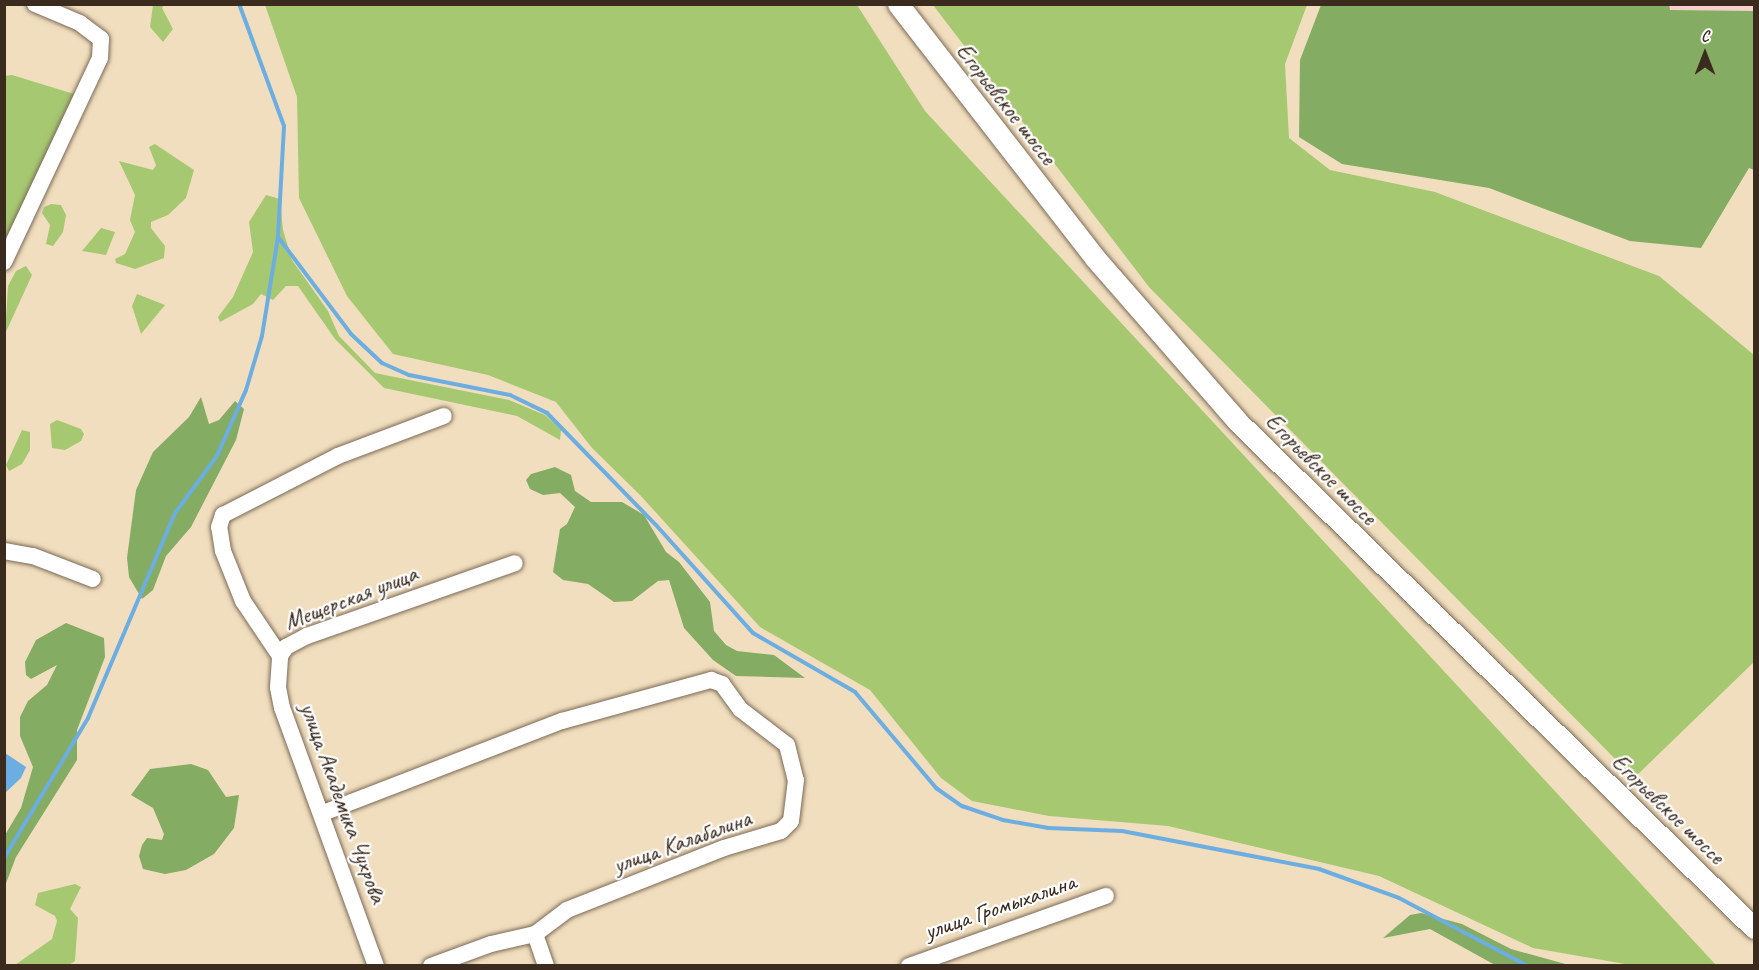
<!DOCTYPE html>
<html>
<head>
<meta charset="utf-8">
<style>
  body { margin:0 }
  #map { position:relative; width:1759px; height:970px; overflow:hidden; background:#f1debe; font-family:Caveat,sans-serif }
  div>[style] { position:absolute }
  .built>* { inset:0; background:#f7d0cc }
  .green>* { inset:0; background:#a6c871 }
  .forest>* { inset:0; background:#84ac63 }
  .water>* { inset:0; background:#6caee1 }
  .stream>* { height:4px; margin:-2px; padding:0 2px; transform-origin:2px; border-radius:2px; background:#6caee1 }
  .roads { filter:drop-shadow(0 0 2px #7b6956) drop-shadow(0 0 2px #7b6956) }
  .minor>* { height:16px; margin:-8px; padding:0 8px; transform-origin:8px; border-radius:8px; background:#fff }
  .major>* { height:21px; margin:-10.5px; padding:0 10.5px; transform-origin:10.5px; border-radius:10.5px; background:#fff }
  span { translate:-50% -50%; white-space:nowrap; text-align:center; line-height:1.15; -webkit-text-stroke:4.5px #fff; paint-order:stroke }
  .street-label { font-size:24px; color:#3b2a1e }
  .frame { position:absolute; inset:0; border:6px solid #3b2a1e; pointer-events:none }
  .north { position:absolute; left:1675px; top:24px; width:60px; height:60px; -webkit-text-stroke:4px #fff; paint-order:stroke; rotate:0deg; font-size:16px; font-weight:700; line-height:24px; text-align:center; color:#3b2a1e }
  .north::after { content:''; display:block; margin:auto; width:21px; height:27px; background:#3b2a1e; clip-path:polygon(50% 0,100% 100%,50% 72%,0 100%) }
</style>
</head>
<body>
<div id="map">
  <div class="built">
    <i style="clip-path:polygon(1669px 5px,1754px 5px,1754px 11px,1669px 10px)"></i>
  </div>
  <div class="green">
    <i style="clip-path:polygon(153px 5px,164px 5px,162px 8px,173px 29px,163px 42px,150px 27px)"></i>
    <i style="clip-path:polygon(265px 5px,857px 5px,925px 111px,1716px 965px,1631px 965px,1533px 948px,1379px 876px,1168px 826px,1049px 816px,972px 801px,941px 778px,870px 690px,760px 627px,640px 495px,592px 448px,556px 402px,488px 375px,393px 354px,347px 296px,299px 198px,297px 97px)"></i>
    <i style="clip-path:polygon(933px 5px,1307px 5px,1285px 64px,1289px 138px,1330px 170px,1435px 192px,1659px 276px,1754px 355px,1754px 662px,1634px 778px,1149px 287px)"></i>
    <i style="clip-path:polygon(12px 75px,74px 94px,5px 254px,4px 76px)"></i>
    <i style="clip-path:polygon(155px 144px,194px 170px,186px 198px,168px 215px,151px 222px,151px 228px,165px 246px,164px 258px,135px 269px,116px 263px,115px 259px,125px 254px,135px 232px,130px 220px,135px 195px,119px 161px,153px 170px,156px 165px,149px 147px)"></i>
    <i style="clip-path:polygon(266px 195px,280px 199px,283px 230px,292px 260px,328px 311px,339px 336px,375px 373px,509px 400px,545px 415px,561px 430px,560px 440px,517px 416px,384px 388px,335px 339px,298px 286px,286px 286px,273px 300px,261px 294px,253px 304px,220px 322px,218px 317px,233px 297px,253px 252px,249px 222px)"></i>
    <i style="clip-path:polygon(51px 204px,61px 205px,66px 215px,63px 232px,53px 246px,46px 244px,50px 225px,42px 213px,44px 207px)"></i>
    <i style="clip-path:polygon(101px 228px,115px 232px,106px 255px,82px 251px)"></i>
    <i style="clip-path:polygon(26px 266px,32px 275px,5px 334px,8px 286px,16px 271px)"></i>
    <i style="clip-path:polygon(137px 294px,165px 305px,141px 334px,132px 306px)"></i>
    <i style="clip-path:polygon(57px 420px,81px 429px,84px 434px,81px 441px,65px 450px,52px 448px,50px 424px)"></i>
    <i style="clip-path:polygon(22px 430px,30px 432px,30px 450px,22px 464px,9px 471px,6px 465px)"></i>
    <i style="clip-path:polygon(75px 884px,81px 887px,70px 909px,78px 918px,75px 961px,69px 965px,15px 965px,52px 939px,57px 921px,55px 916px,35px 905px,38px 893px)"></i>
  </div>
  <div class="forest">
    <i style="clip-path:polygon(1669px 4px,1670px 10px,1754px 11px,1754px 170px,1749px 168px,1701px 248px,1630px 241px,1489px 188px,1342px 164px,1299px 137px,1300px 60px,1321px 5px)"></i>
    <i style="clip-path:polygon(201px 397px,209px 424px,219px 420px,235px 401px,244px 409px,236px 440px,191px 527px,166px 556px,153px 590px,142px 599px,129px 577px,127px 558px,136px 490px,153px 452px,189px 417px)"></i>
    <i style="clip-path:polygon(555px 467px,571px 475px,575px 491px,591px 502px,622px 502px,644px 515px,666px 552px,679px 562px,710px 602px,714px 631px,726px 645px,737px 651px,774px 655px,805px 678px,736px 676px,713px 660px,684px 628px,669px 580px,658px 581px,632px 601px,614px 602px,588px 584px,563px 580px,553px 572px,560px 529px,567px 524px,575px 507px,560px 493px,543px 495px,530px 489px,526px 480px,531px 474px)"></i>
    <i style="clip-path:polygon(66px 623px,104px 638px,105px 657px,77px 730px,77px 760px,16px 857px,5px 886px,5px 835px,21px 808px,33px 767px,20px 736px,20px 717px,28px 701px,47px 685px,57px 665px,31px 679px,26px 675px,25px 662px,36px 640px)"></i>
    <i style="clip-path:polygon(191px 764px,208px 770px,226px 797px,239px 795px,234px 828px,214px 854px,186px 870px,165px 874px,143px 869px,139px 856px,142px 845px,147px 838px,162px 840px,164px 834px,153px 808px,131px 795px,150px 769px)"></i>
    <i style="clip-path:polygon(1421px 913px,1462px 924px,1511px 949px,1569px 965px,1495px 965px,1430px 929px,1383px 938px,1410px 915px)"></i>
  </div>
  <div class="water">
    <i style="clip-path:polygon(5px 753px,26px 767px,21px 778px,5px 793px)"></i>
  </div>
  <div class="stream">
    <i style="left:278px;top:237px;width:121px;rotate:53deg"></i>
    <i style="left:351px;top:334px;width:42px;rotate:43.1deg"></i>
    <i style="left:382px;top:363px;width:30px;rotate:24deg"></i>
    <i style="left:409px;top:375px;width:103px;rotate:11.2deg"></i>
    <i style="left:510px;top:395px;width:41px;rotate:25.9deg"></i>
    <i style="left:547px;top:413px;width:156px;rotate:45.8deg"></i>
    <i style="left:656px;top:525px;width:145px;rotate:48.1deg"></i>
    <i style="left:753px;top:633px;width:118px;rotate:30deg"></i>
    <i style="left:855px;top:692px;width:126px;rotate:49.8deg"></i>
    <i style="left:936px;top:788px;width:32px;rotate:35deg"></i>
    <i style="left:962px;top:806px;width:43px;rotate:18.9deg"></i>
    <i style="left:1003px;top:820px;width:46px;rotate:10.1deg"></i>
    <i style="left:1048px;top:828px;width:74px;rotate:2.3deg"></i>
    <i style="left:1122px;top:831px;width:201px;rotate:10.9deg"></i>
    <i style="left:1319px;top:869px;width:85px;rotate:19.9deg"></i>
    <i style="left:1399px;top:898px;width:146px;rotate:27.8deg"></i>
    <i style="left:4px;top:858px;width:163px;rotate:-59deg"></i>
    <i style="left:88px;top:718px;width:223px;rotate:-67deg"></i>
    <i style="left:175px;top:513px;width:71px;rotate:-53.6deg"></i>
    <i style="left:217px;top:456px;width:72px;rotate:-66.3deg"></i>
    <i style="left:246px;top:390px;width:56px;rotate:-73.5deg"></i>
    <i style="left:262px;top:336px;width:100px;rotate:-80.8deg"></i>
    <i style="left:278px;top:237px;width:111px;rotate:-86.9deg"></i>
    <i style="left:284px;top:126px;width:130px;rotate:-110.2deg"></i>
  </div>
  <div class="roads">
    <div class="minor">
      <i style="left:4px;top:262px;width:225px;rotate:-64.8deg"></i>
      <i style="left:100px;top:58px;width:19px;rotate:-87deg"></i>
      <i style="left:101px;top:39px;width:26px;rotate:-143deg"></i>
      <i style="left:80px;top:23px;width:49px;rotate:-157.1deg"></i>
      <i style="left:4px;top:551px;width:29px;rotate:10deg"></i>
      <i style="left:33px;top:556px;width:64px;rotate:21deg"></i>
      <i style="left:280px;top:656px;width:66px;rotate:-123.9deg"></i>
      <i style="left:243px;top:601px;width:54px;rotate:-111.8deg"></i>
      <i style="left:223px;top:551px;width:24px;rotate:-99deg"></i>
      <i style="left:219px;top:527px;width:13px;rotate:-72deg"></i>
      <i style="left:223px;top:515px;width:129px;rotate:-27.2deg"></i>
      <i style="left:338px;top:456px;width:113px;rotate:-20.7deg"></i>
      <i style="left:323px;top:813px;width:256px;rotate:-21.1deg"></i>
      <i style="left:562px;top:721px;width:155px;rotate:-15.4deg"></i>
      <i style="left:711px;top:680px;width:12px;rotate:20deg"></i>
      <i style="left:722px;top:684px;width:31px;rotate:54deg"></i>
      <i style="left:740px;top:709px;width:59px;rotate:37.5deg"></i>
      <i style="left:787px;top:745px;width:36px;rotate:76deg"></i>
      <i style="left:796px;top:780px;width:41px;rotate:97deg"></i>
      <i style="left:791px;top:821px;width:14px;rotate:135deg"></i>
      <i style="left:781px;top:831px;width:59px;rotate:163.4deg"></i>
      <i style="left:724px;top:848px;width:169px;rotate:158.5deg"></i>
      <i style="left:567px;top:910px;width:40px;rotate:143deg"></i>
      <i style="left:535px;top:934px;width:45px;rotate:167.2deg"></i>
      <i style="left:491px;top:944px;width:64px;rotate:159.9deg"></i>
      <i style="left:535px;top:934px;width:34px;rotate:71deg"></i>
      <i style="left:376px;top:966px;width:275px;rotate:-110deg"></i>
      <i style="left:282px;top:708px;width:21px;rotate:-101deg"></i>
      <i style="left:278px;top:687px;width:31px;rotate:-86deg"></i>
      <i style="left:280px;top:656px;width:11px;rotate:-56deg"></i>
      <i style="left:286px;top:647px;width:24px;rotate:-28deg"></i>
      <i style="left:307px;top:636px;width:220px;rotate:-19.3deg"></i>
      <i style="left:909px;top:966px;width:209px;rotate:-19.6deg"></i>
    </div>
    <div class="major">
      <i style="left:898px;top:4px;width:321px;rotate:52.2deg"></i>
      <i style="left:1095px;top:258px;width:216px;rotate:48.9deg"></i>
      <i style="left:1237px;top:421px;width:724px;rotate:44.44deg"></i>
    </div>
  </div>
  <div class="street-label">
    <span style="left:1006px;top:104px;rotate:52deg">Егорьевское шоссе</span>
    <span style="left:1321px;top:469px;rotate:45deg">Егорьевское шоссе</span>
    <span style="left:351px;top:598px;rotate:-21deg">Мещерская улица</span>
    <span style="left:343px;top:803px;rotate:70deg">улица Академика Чухрова</span>
    <span style="left:1668px;top:809px;rotate:44deg">Егорьевское шоссе</span>
    <span style="left:682px;top:842px;rotate:-20deg">улица Калабалина</span>
    <span style="left:1000px;top:907px;rotate:-19deg">улица Громыхалина</span>
  </div>
  <div class="frame"></div>
  <div class="north">С</div>
</div>
</body>
</html>
